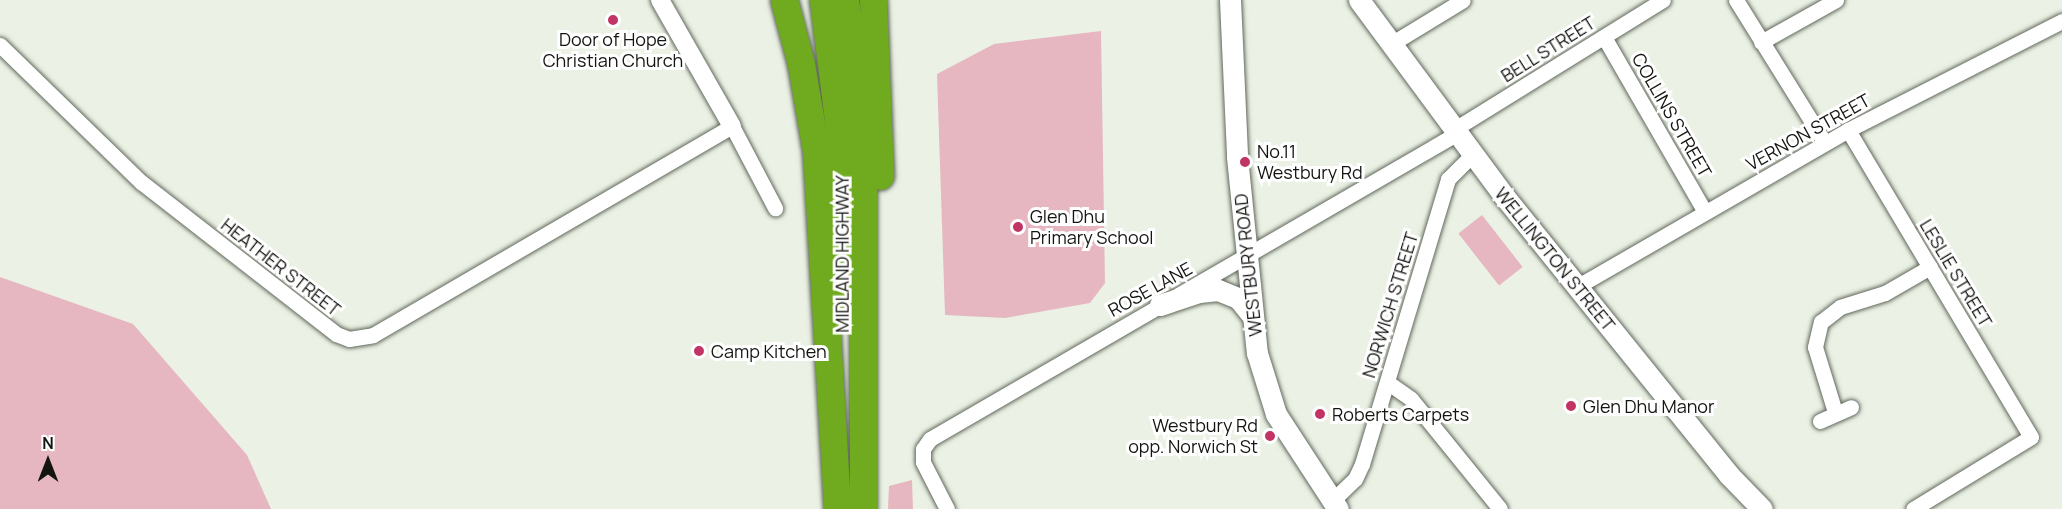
<!DOCTYPE html>
<html>
<head>
<meta charset="utf-8">
<style>
  body { margin:0 }
  #map { position:relative; width:2062px; height:509px; overflow:hidden; background:#ebf2e5; font-family:Manrope,sans-serif }
  div>[style] { position:absolute }
  .green>* { inset:0; background:#e6b7c0; transform-origin:0 0 }
  .stream>* { height:4px; margin:-2px; padding:0 2px; transform-origin:2px; border-radius:2px; background:#d493a1 }
  .roads { filter:drop-shadow(0 0 2px #61685c) drop-shadow(0 0 2px #61685c) }
  .minor>* { height:15px; margin:-7.5px; padding:0 7.5px; transform-origin:7.5px; border-radius:7.5px; background:#fff }
  .tertiary>* { height:18px; margin:-9px; padding:0 9px; transform-origin:9px; border-radius:9px; background:#fff }
  .secondary>* { height:21px; margin:-10.5px; padding:0 10.5px; transform-origin:10.5px; border-radius:10.5px; background:#fff }
  .motorway>* { height:27px; margin:-13.5px; padding:0 13.5px; transform-origin:13.5px; border-radius:13.5px; background:#6faa1f }
  .dots>* { width:16px; height:16px; translate:-50% -50%; box-sizing:border-box; border:3px solid #fff; border-radius:50% }
  span { translate:-50% -50%; white-space:nowrap; text-align:center; line-height:1.15; -webkit-text-stroke:6px #fff; paint-order:stroke }
  .poi-label { font-size:18px; color:#131511 }
  .left { translate:0 -50%; text-align:left }
  .right { translate:-100% -50%; text-align:right }
  .street-label { font-size:18px; color:#131511 }
  .north { position:absolute; left:18px; top:431px; width:60px; height:60px; -webkit-text-stroke:4px #fff; paint-order:stroke; rotate:0deg; font-size:16px; font-weight:700; line-height:24px; text-align:center; color:#131511 }
  .north::after { content:''; display:block; margin:auto; width:21px; height:27px; background:#131511; clip-path:polygon(50% 0,100% 100%,50% 72%,0 100%) }
</style>
</head>
<body>
<div id="map">
  <div class="green">
    <i style="clip-path:polygon(1101px 31px,1105px 283px,1090px 303px,1005px 318px,945px 315px,937px 74px,994px 44px)"></i>
    <i style="left:1482px;top:215px;width:66px;height:30px;rotate:52deg"></i>
    <i style="clip-path:polygon(0 277px,133px 324px,247px 455px,271px 509px,0 509px)"></i>
    <i style="clip-path:polygon(912px 480px,913px 509px,888px 509px,889px 486px)"></i>
  </div>
  <div class="stream">
    <i style="left:1911px;top:231px;width:17px;rotate:-28deg"></i>
  </div>
  <div class="roads">
    <div class="minor">
      <i style="left:1736px;top:0;width:168px;rotate:58.1deg"></i>
      <i style="left:1604px;top:37px;width:202px;rotate:60deg"></i>
      <i style="left:1761px;top:42px;width:86px;rotate:-29.2deg"></i>
      <i style="left:1391px;top:44px;width:84px;rotate:-31.4deg"></i>
      <i style="left:0;top:45px;width:197px;rotate:44.2deg"></i>
      <i style="left:141px;top:182px;width:247px;rotate:37.9deg"></i>
      <i style="left:336px;top:334px;width:14px;rotate:21deg"></i>
      <i style="left:349px;top:339px;width:24px;rotate:-9deg"></i>
      <i style="left:373px;top:335px;width:415px;rotate:-30.2deg"></i>
      <i style="left:732px;top:126px;width:93px;rotate:62.3deg"></i>
      <i style="left:1453px;top:130px;width:247px;rotate:-31.8deg"></i>
      <i style="left:1848px;top:130px;width:357px;rotate:59.2deg"></i>
      <i style="left:2031px;top:437px;width:138px;rotate:148.6deg"></i>
      <i style="left:1578px;top:286px;width:312px;rotate:-30deg"></i>
      <i style="left:1848px;top:130px;width:240px;rotate:-27deg"></i>
      <i style="left:1387px;top:382px;width:29px;rotate:35deg"></i>
      <i style="left:1411px;top:399px;width:141px;rotate:51deg"></i>
      <i style="left:1835px;top:412px;width:68px;rotate:-107.1deg"></i>
      <i style="left:1815px;top:347px;width:26px;rotate:-77deg"></i>
      <i style="left:1821px;top:322px;width:24px;rotate:-38deg"></i>
      <i style="left:1840px;top:307px;width:47px;rotate:-17.3deg"></i>
      <i style="left:1885px;top:293px;width:52px;rotate:-30deg"></i>
      <i style="left:1820px;top:421px;width:34px;rotate:-24deg"></i>
      <i style="left:1333px;top:500px;width:30px;rotate:-44deg"></i>
      <i style="left:1355px;top:479px;width:17px;rotate:-65deg"></i>
      <i style="left:1362px;top:464px;width:298px;rotate:-73.2deg"></i>
      <i style="left:1448px;top:179px;width:34px;rotate:-45deg"></i>
      <i style="left:947px;top:509px;width:53px;rotate:-117.1deg"></i>
      <i style="left:923px;top:462px;width:13px;rotate:-90deg"></i>
      <i style="left:923px;top:449px;width:12px;rotate:-55deg"></i>
      <i style="left:930px;top:439px;width:608px;rotate:-30.11deg"></i>
    </div>
    <div class="tertiary">
      <i style="left:660px;top:0;width:145px;rotate:60.3deg"></i>
    </div>
    <div class="secondary">
      <i style="left:1230px;top:0;width:157px;rotate:87.4deg"></i>
      <i style="left:1237px;top:157px;width:197px;rotate:84.2deg"></i>
      <i style="left:1257px;top:353px;width:64px;rotate:72.7deg"></i>
      <i style="left:1276px;top:414px;width:113px;rotate:56.9deg"></i>
      <i style="left:1359px;top:0;width:244px;rotate:53.5deg"></i>
      <i style="left:1504px;top:196px;width:358px;rotate:51.1deg"></i>
      <i style="left:1729px;top:475px;width:47px;rotate:45.9deg"></i>
      <i style="left:1160px;top:305px;width:41px;rotate:-18.4deg"></i>
      <i style="left:1199px;top:292px;width:19px;rotate:-6deg"></i>
      <i style="left:1218px;top:290px;width:22px;rotate:22deg"></i>
      <i style="left:1238px;top:298px;width:22px;rotate:51deg"></i>
    </div>
    <div class="motorway">
      <i style="left:784px;top:0;width:66px;rotate:75.1deg"></i>
      <i style="left:801px;top:64px;width:88px;rotate:80.2deg"></i>
      <i style="left:816px;top:151px;width:359px;rotate:86.6deg"></i>
      <i style="left:823px;top:0;width:146px;rotate:82.9deg"></i>
      <i style="left:841px;top:145px;width:159px;rotate:89.3deg"></i>
      <i style="left:845px;top:0;width:94px;rotate:82deg"></i>
      <i style="left:858px;top:93px;width:80px;rotate:86.4deg"></i>
      <i style="left:863px;top:173px;width:336px;rotate:90deg"></i>
      <i style="left:873px;top:0;width:176px;rotate:87.7deg"></i>
    </div>
  </div>
  <div class="dots">
    <i style="left:613px;top:20px;background:#c13463"></i>
    <i style="left:1245px;top:162px;background:#c13463"></i>
    <i style="left:1018px;top:227px;background:#c13463"></i>
    <i style="left:699px;top:351px;background:#c13463"></i>
    <i style="left:1571px;top:406px;background:#c13463"></i>
    <i style="left:1320px;top:414px;background:#c13463"></i>
    <i style="left:1270px;top:436px;background:#c13463"></i>
  </div>
  <div class="poi-label">
    <span style="left:613px;top:50px">Door of Hope<br>Christian Church</span>
    <span class="left" style="left:1257px;top:162px">No.11<br>Westbury Rd</span>
    <span class="left" style="left:1030px;top:227px">Glen Dhu<br>Primary School</span>
    <span class="left" style="left:711px;top:351px">Camp Kitchen</span>
    <span class="left" style="left:1583px;top:406px">Glen Dhu Manor</span>
    <span class="left" style="left:1332px;top:414px">Roberts Carpets</span>
    <span class="right" style="left:1258px;top:436px">Westbury Rd<br>opp. Norwich St</span>
  </div>
  <div class="street-label">
    <span style="left:1548px;top:49px;rotate:-32deg">BELL STREET</span>
    <span style="left:1672px;top:115px;rotate:60deg">COLLINS STREET</span>
    <span style="left:1808px;top:132px;rotate:-29deg">VERNON STREET</span>
    <span style="left:842px;top:254px;rotate:-90deg">MIDLAND HIGHWAY</span>
    <span style="left:1555px;top:259px;rotate:51deg">WELLINGTON STREET</span>
    <span style="left:1248px;top:265px;rotate:-96deg">WESTBURY ROAD</span>
    <span style="left:281px;top:267px;rotate:38deg">HEATHER STREET</span>
    <span style="left:1956px;top:273px;rotate:59deg">LESLIE STREET</span>
    <span style="left:1150px;top:289px;rotate:-29deg">ROSE LANE</span>
    <span style="left:1390px;top:305px;rotate:-73deg">NORWICH STREET</span>
  </div>
  <div class="north">N</div>
</div>
</body>
</html>
